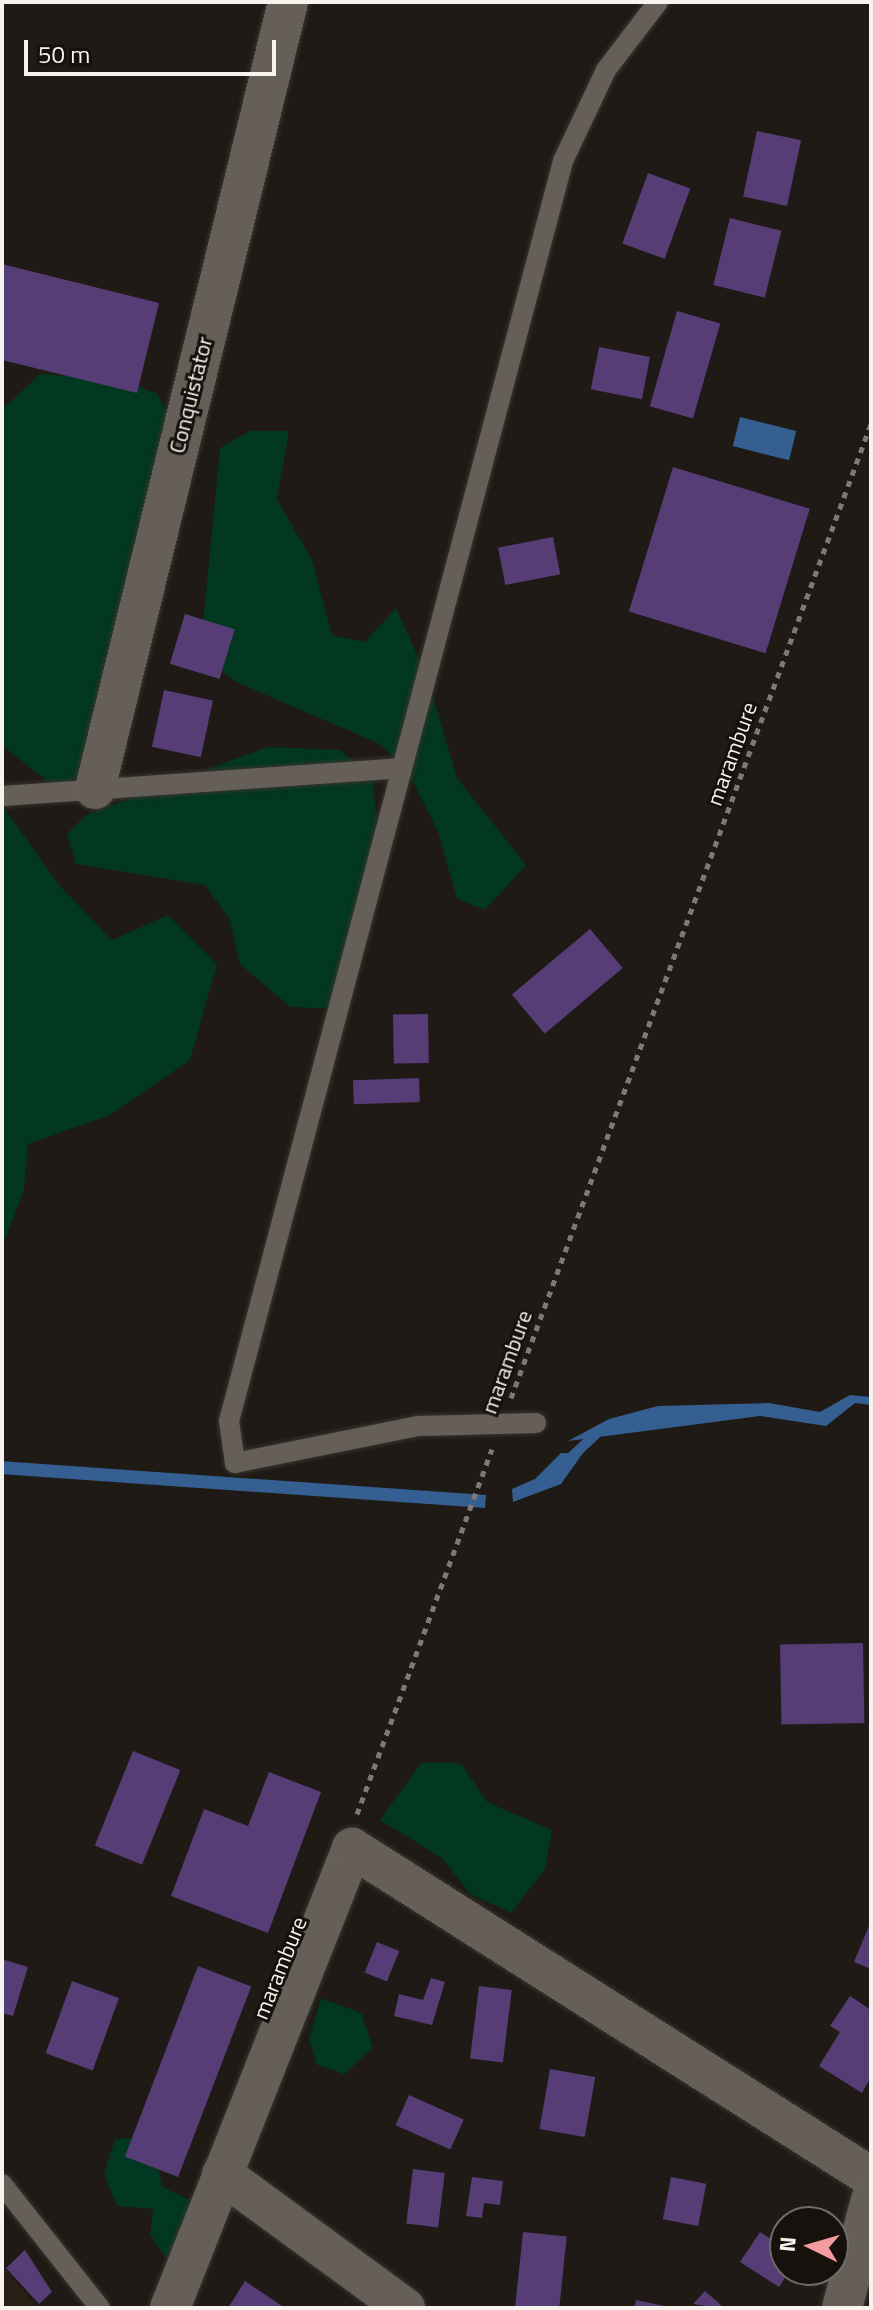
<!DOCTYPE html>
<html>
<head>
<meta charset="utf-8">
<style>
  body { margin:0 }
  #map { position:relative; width:873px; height:2310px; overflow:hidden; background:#1f1a15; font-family:"Titillium Web",sans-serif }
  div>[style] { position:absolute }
  .built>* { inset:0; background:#292015 }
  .green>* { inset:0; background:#023721 }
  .water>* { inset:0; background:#345f90; transform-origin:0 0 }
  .stream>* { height:10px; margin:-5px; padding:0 5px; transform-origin:5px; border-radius:5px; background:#345f90 }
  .building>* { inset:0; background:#563d75; transform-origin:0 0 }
  .path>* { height:5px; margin-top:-2.5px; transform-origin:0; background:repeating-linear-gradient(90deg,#7d7974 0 6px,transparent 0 12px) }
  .roads { filter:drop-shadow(0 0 2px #393532) drop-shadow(0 0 2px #393532) }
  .service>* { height:20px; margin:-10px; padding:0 10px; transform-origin:10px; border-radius:10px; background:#655f58 }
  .minor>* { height:40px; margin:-20px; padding:0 20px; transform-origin:20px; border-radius:20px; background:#655f58 }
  span { translate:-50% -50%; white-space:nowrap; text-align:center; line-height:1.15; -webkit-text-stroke:6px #16110c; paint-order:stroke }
  .street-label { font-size:22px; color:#f7f3ef }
  .frame { position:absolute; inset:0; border:4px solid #f7f3ef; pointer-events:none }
  .north { position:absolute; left:769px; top:2206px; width:80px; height:80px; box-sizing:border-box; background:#16110c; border:2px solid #706b67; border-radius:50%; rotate:275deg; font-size:22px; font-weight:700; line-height:32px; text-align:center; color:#f7f3ef }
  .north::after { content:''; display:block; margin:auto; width:28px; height:36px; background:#f49b9f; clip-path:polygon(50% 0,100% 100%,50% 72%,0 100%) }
  .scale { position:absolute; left:24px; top:40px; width:252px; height:36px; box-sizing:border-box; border:4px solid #f7f3ef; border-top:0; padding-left:10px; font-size:24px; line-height:28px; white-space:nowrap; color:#f7f3ef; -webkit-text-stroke:6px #16110c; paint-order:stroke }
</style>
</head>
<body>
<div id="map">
  <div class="built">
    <i style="clip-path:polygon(2px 2264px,37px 2308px,2px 2308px)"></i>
  </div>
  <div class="green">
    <i style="clip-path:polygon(40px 374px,120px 379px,157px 394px,184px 441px,103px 756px,59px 791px,2px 745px,2px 410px)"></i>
    <i style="clip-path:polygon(250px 431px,289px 431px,277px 499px,312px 560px,332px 635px,365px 642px,396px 608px,427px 677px,457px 778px,526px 865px,485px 910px,457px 899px,438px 832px,407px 770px,380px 744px,234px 681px,208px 659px,203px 624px,220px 448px)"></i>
    <i style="clip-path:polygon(267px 747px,340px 750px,372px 778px,381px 848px,344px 1009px,290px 1007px,240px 964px,229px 918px,205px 885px,76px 864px,67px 834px,86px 815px)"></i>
    <i style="clip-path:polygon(2px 805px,60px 886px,112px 940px,168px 915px,217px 964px,190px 1060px,110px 1115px,28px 1144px,24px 1190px,2px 1247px)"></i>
    <i style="clip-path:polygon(449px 1762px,462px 1765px,487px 1802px,552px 1830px,545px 1869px,511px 1913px,470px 1894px,443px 1859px,380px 1820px,421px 1763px)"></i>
    <i style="clip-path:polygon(321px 1998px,361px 2013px,373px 2048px,344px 2074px,317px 2065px,309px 2039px)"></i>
    <i style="clip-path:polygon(136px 2138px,157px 2162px,162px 2187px,194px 2202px,168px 2261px,150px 2235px,153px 2209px,117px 2206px,104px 2174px,115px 2139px)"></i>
  </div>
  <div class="water">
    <i style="left:740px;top:417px;width:58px;height:30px;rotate:14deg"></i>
    <i style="clip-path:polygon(850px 1395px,871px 1397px,871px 1405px,855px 1403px,826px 1426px,760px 1416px,568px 1441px,609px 1419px,658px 1406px,769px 1403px,820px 1412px)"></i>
    <i style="clip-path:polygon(561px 1453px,583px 1453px,561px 1484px,513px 1502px,512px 1489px,535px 1479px)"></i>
    <i style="left:486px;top:1495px;width:13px;height:495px;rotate:94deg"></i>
  </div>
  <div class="stream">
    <i style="left:566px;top:1462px;width:40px;rotate:-43deg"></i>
  </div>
  <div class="building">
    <i style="left:757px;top:131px;width:45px;height:67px;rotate:12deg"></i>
    <i style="left:648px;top:173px;width:45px;height:75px;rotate:20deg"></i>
    <i style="left:730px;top:218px;width:53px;height:69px;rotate:14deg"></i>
    <i style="clip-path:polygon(2px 264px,159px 303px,137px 393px,2px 360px)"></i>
    <i style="left:677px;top:311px;width:45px;height:99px;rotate:16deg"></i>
    <i style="left:599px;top:347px;width:52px;height:43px;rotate:11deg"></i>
    <i style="left:673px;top:467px;width:143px;height:151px;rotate:17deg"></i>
    <i style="left:553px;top:537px;width:38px;height:56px;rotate:79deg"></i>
    <i style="left:185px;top:614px;width:52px;height:52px;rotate:17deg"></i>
    <i style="left:164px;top:690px;width:50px;height:58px;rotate:12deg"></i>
    <i style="left:590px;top:929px;width:51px;height:102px;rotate:50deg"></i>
    <i style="left:428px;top:1014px;width:49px;height:35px;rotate:89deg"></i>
    <i style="left:419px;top:1078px;width:24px;height:66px;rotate:88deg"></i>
    <i style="left:863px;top:1643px;width:80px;height:83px;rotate:89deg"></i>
    <i style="left:133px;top:1751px;width:51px;height:102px;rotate:22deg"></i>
    <i style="clip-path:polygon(269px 1772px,321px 1792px,268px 1933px,171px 1896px,204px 1809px,248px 1826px)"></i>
    <i style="clip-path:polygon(871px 1921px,871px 1969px,854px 1962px)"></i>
    <i style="left:377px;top:1942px;width:24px;height:33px;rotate:22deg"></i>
    <i style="clip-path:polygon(2px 1959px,28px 1967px,13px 2016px,2px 2013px)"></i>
    <i style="left:198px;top:1966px;width:57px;height:204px;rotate:21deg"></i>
    <i style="clip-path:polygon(431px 1978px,445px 1982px,432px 2025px,394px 2016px,399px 1994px,423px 2000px)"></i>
    <i style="left:72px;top:1981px;width:50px;height:77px;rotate:20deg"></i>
    <i style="left:479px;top:1986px;width:33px;height:73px;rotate:7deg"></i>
    <i style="clip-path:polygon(850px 1996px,871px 2010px,871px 2077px,862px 2093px,819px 2066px,840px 2032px,830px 2026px)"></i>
    <i style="left:550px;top:2069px;width:46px;height:61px;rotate:10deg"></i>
    <i style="left:409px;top:2095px;width:60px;height:33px;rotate:24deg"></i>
    <i style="left:413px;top:2169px;width:32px;height:55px;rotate:7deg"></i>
    <i style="clip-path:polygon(472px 2177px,503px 2181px,500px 2205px,484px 2203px,482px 2218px,466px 2216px)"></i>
    <i style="left:671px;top:2177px;width:36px;height:43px;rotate:11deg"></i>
    <i style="left:523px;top:2232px;width:44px;height:77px;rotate:6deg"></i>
    <i style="clip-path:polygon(760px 2232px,785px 2248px,790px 2270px,779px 2287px,740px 2262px)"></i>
    <i style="clip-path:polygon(25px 2250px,52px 2292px,39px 2304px,6px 2268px)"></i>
    <i style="clip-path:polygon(245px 2281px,285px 2308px,228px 2308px)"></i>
    <i style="clip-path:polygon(705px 2291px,721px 2305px,718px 2308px,693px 2304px)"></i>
    <i style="clip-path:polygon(636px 2300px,669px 2307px,668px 2308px,634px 2308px)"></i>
  </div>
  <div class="path">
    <i style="left:511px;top:1398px;width:1038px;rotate:-69.72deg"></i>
    <i style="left:357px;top:1814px;width:389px;rotate:-69.7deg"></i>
  </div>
  <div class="roads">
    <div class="service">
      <i style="left:2px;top:796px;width:400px;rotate:-4deg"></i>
      <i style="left:536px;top:1423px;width:118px;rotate:178.5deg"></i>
      <i style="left:418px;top:1426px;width:187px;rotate:168.6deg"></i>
      <i style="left:235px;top:1463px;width:42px;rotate:-98.1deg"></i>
      <i style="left:229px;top:1421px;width:1304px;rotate:-75.15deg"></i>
      <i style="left:563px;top:161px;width:101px;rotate:-64.7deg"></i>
      <i style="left:606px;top:70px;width:86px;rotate:-52.6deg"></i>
      <i style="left:2px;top:2184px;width:158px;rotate:51.7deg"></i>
    </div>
    <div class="minor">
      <i style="left:95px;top:789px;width:810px;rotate:-76.22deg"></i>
      <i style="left:222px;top:2174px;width:227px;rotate:36.2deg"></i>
      <i style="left:170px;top:2308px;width:495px;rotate:-68.4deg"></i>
      <i style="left:352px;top:1848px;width:614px;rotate:32.37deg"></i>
      <i style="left:842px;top:2308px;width:112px;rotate:-75deg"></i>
    </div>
  </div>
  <div class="street-label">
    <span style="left:191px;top:395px;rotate:-76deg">Conquistator</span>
    <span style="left:732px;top:754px;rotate:-70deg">marambure</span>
    <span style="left:507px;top:1362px;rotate:-70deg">marambure</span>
    <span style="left:280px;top:1968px;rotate:-68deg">marambure</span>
  </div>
  <div class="frame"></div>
  <div class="north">N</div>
  <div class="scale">50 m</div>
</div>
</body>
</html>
